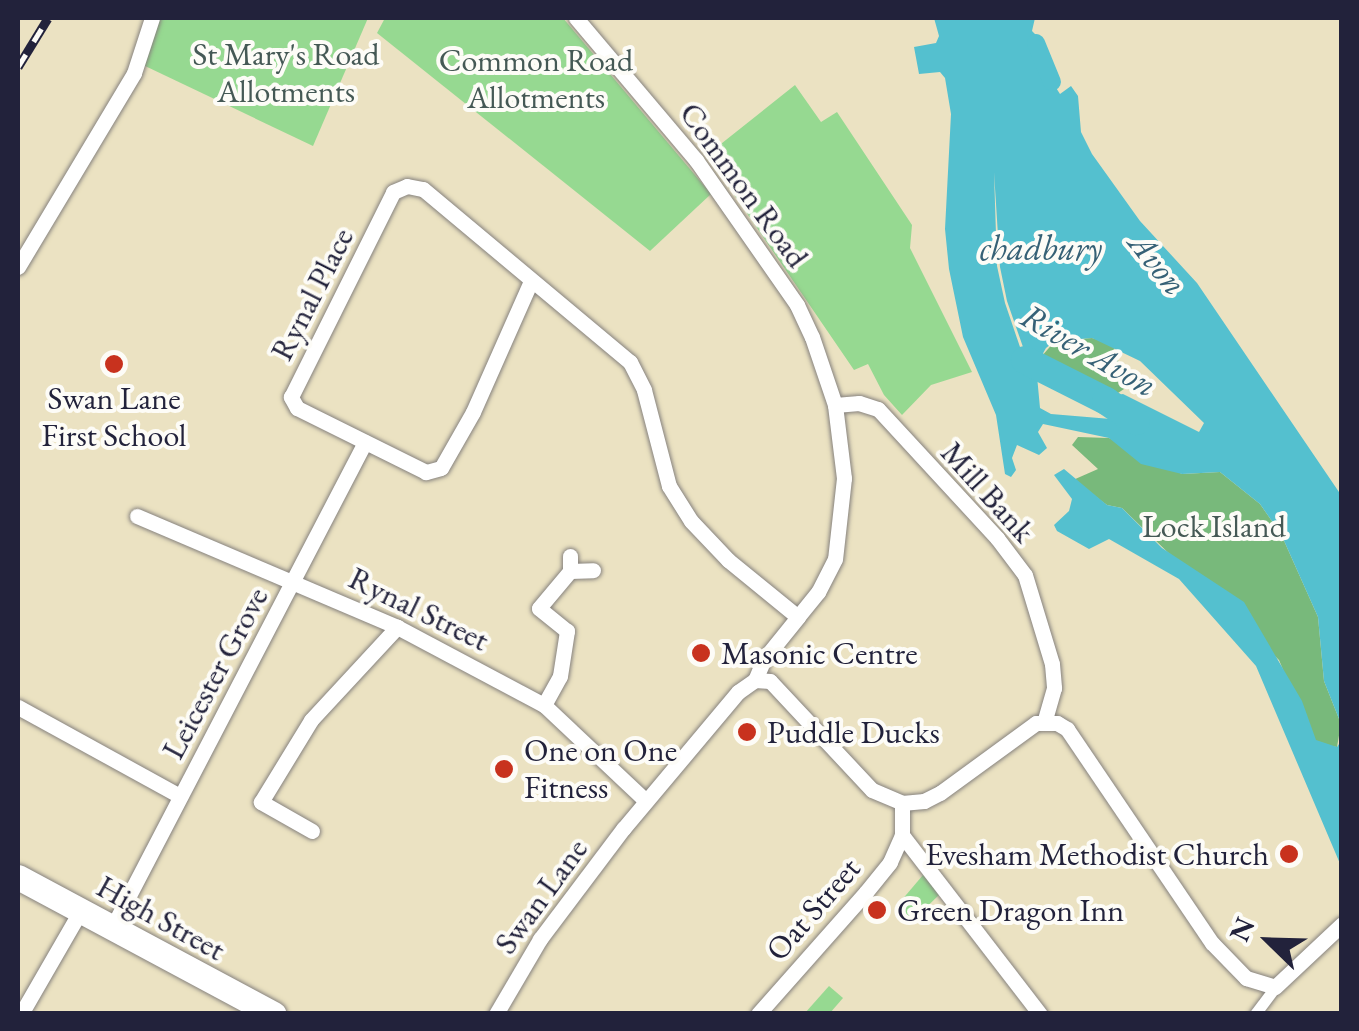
<!DOCTYPE html>
<html>
<head>
<meta charset="utf-8">
<style>
  body { margin:0 }
  #map { position:relative; width:1359px; height:1031px; overflow:hidden; background:#ebe2c2; font-family:"EB Garamond",serif }
  div>[style] { position:absolute }
  .green>* { inset:0; background:#96d991 }
  .forest>* { inset:0; background:#78b97b }
  .water>* { inset:0; background:#54c0cf }
  .pier>* { inset:0; background:#ebe2c2 }
  .canal>* { height:18px; margin:-9px; padding:0 9px; transform-origin:9px; border-radius:9px; background:#54c0cf }
  .river>* { height:28px; margin:-14px; padding:0 14px; transform-origin:14px; border-radius:14px; background:#54c0cf }
  .roads { filter:drop-shadow(0 0 2px #86827e) drop-shadow(0 0 2px #86827e) }
  .pedestrian>* { height:11px; margin:-5.5px; padding:0 5.5px; transform-origin:5.5px; border-radius:5.5px; background:#fff }
  .minor>* { height:15px; margin:-7.5px; padding:0 7.5px; transform-origin:7.5px; border-radius:7.5px; background:#fff }
  .primary>* { height:25px; margin:-12.5px; padding:0 12.5px; transform-origin:12.5px; border-radius:12.5px; background:#fff }
  .rail>* { height:9px; margin-top:-4.5px; transform-origin:0; background:repeating-linear-gradient(90deg,#fdfcf7 0 15px,#22223b 0 30px); box-sizing:border-box; border-block:2px solid #22223b }
  .dots>* { width:28px; height:28px; translate:-50% -50%; box-sizing:border-box; border:5px solid #fdfcf7; border-radius:50% }
  span { translate:-50% -50%; white-space:nowrap; text-align:center; line-height:1.15; -webkit-text-stroke:8px #fdfcf7; paint-order:stroke }
  .park-label { font-size:32px; color:#455955 }
  .street-label { font-size:32px; color:#22223b }
  .poi-label { font-size:32px; color:#22223b }
  .left { translate:0 -50%; text-align:left }
  .right { translate:-100% -50%; text-align:right }
  .water-label { font-size:35px; color:#366176; font-style:italic }
  .frame { position:absolute; inset:0; border:20px solid #22223b; pointer-events:none }
  .north { position:absolute; left:1219px; top:891px; width:100px; height:100px; -webkit-text-stroke:8px #fdfcf7; paint-order:stroke; rotate:293deg; font-size:28px; font-weight:700; line-height:40px; text-align:center; color:#22223b }
  .north::after { content:''; display:block; margin:auto; width:35px; height:45px; background:#22223b; clip-path:polygon(50% 0,100% 100%,50% 72%,0 100%) }
</style>
</head>
<body>
<div id="map">
  <div class="green">
    <i style="clip-path:polygon(160px 18px,368px 18px,313px 146px,143px 65px)"></i>
    <i style="clip-path:polygon(385px 18px,563px 18px,711px 194px,650px 251px,377px 33px)"></i>
    <i style="clip-path:polygon(795px 85px,821px 122px,837px 112px,912px 225px,910px 248px,972px 372px,931px 385px,902px 415px,884px 395px,868px 364px,854px 370px,707px 155px)"></i>
    <i style="clip-path:polygon(923px 875px,940px 894px,910px 923px,895px 908px)"></i>
    <i style="clip-path:polygon(829px 986px,843px 998px,830px 1013px,805px 1013px)"></i>
  </div>
  <div class="forest">
    <i style="clip-path:polygon(1092px 338px,1115px 345px,1114px 352px,1130px 385px,1106px 401px,1041px 357px,1055px 341px)"></i>
    <i style="clip-path:polygon(1078px 437px,1109px 438px,1182px 474px,1220px 472px,1260px 504px,1281px 534px,1318px 617px,1324px 681px,1341px 724px,1337px 747px,1314px 744px,1279px 660px,1122px 508px,1107px 505px,1073px 480px,1098px 469px,1072px 445px)"></i>
  </div>
  <div class="water">
    <i style="clip-path:polygon(evenodd,934px 18px,1035px 18px,1032px 31px,1038px 37px,1033px 52px,1060px 94px,1071px 86px,1078px 96px,1081px 132px,1092px 154px,1140px 221px,1197px 283px,1341px 495px,1341px 724px,1324px 681px,1318px 617px,1281px 534px,1260px 504px,1220px 472px,1182px 474px,1141px 464px,1109px 438px,1043px 424px,1038px 432px,1047px 448px,1039px 455px,1017px 445px,1012px 458px,1016px 470px,1011px 477px,1005px 474px,996px 415px,963px 337px,949px 269px,945px 229px,951px 114px,945px 78px,940px 72px,919px 74px,914px 47px,936px 43px,939px 36px,934px 18px,1092px 338px,1140px 361px,1204px 423px,1199px 432px,1123px 394px,1108px 397px,1103px 405px,1111px 419px,1051px 414px,1040px 408px,1037px 376px,1055px 380px,1060px 368px,1041px 357px,1046px 348px,1055px 341px,1092px 338px)"></i>
    <i style="clip-path:polygon(1064px 469px,1107px 505px,1122px 508px,1162px 548px,1244px 602px,1302px 701px,1316px 740px,1337px 747px,1341px 741px,1341px 866px,1256px 666px,1179px 579px,1109px 539px,1089px 549px,1057px 531px,1054px 525px,1069px 511px,1072px 499px,1054px 475px)"></i>
  </div>
  <div class="pier">
    <i style="clip-path:polygon(994px 172px,1000px 267px,1007px 301px,1023px 347px,1042px 360px,1021px 350px,1005px 303px,997px 266px)"></i>
  </div>
  <div class="canal">
    <i style="left:1036px;top:43px;width:42px;rotate:67.7deg"></i>
  </div>
  <div class="river">
    <i style="left:1025px;top:360px;width:91px;rotate:26.8deg"></i>
    <i style="left:1106px;top:401px;width:36px;rotate:34deg"></i>
  </div>
  <div class="roads">
    <div class="pedestrian">
      <i style="left:1255px;top:1014px;width:34px;rotate:-53deg"></i>
    </div>
    <div class="minor">
      <i style="left:576px;top:18px;width:186px;rotate:49.8deg"></i>
      <i style="left:696px;top:160px;width:177px;rotate:55.1deg"></i>
      <i style="left:797px;top:305px;width:35px;rotate:65deg"></i>
      <i style="left:812px;top:337px;width:72px;rotate:71.3deg"></i>
      <i style="left:835px;top:405px;width:74px;rotate:83deg"></i>
      <i style="left:844px;top:478px;width:81px;rotate:96.3deg"></i>
      <i style="left:835px;top:559px;width:37px;rotate:117deg"></i>
      <i style="left:818px;top:592px;width:32px;rotate:129deg"></i>
      <i style="left:18px;top:267px;width:226px;rotate:-59.1deg"></i>
      <i style="left:134px;top:73px;width:58px;rotate:-71.9deg"></i>
      <i style="left:531px;top:281px;width:143px;rotate:113.9deg"></i>
      <i style="left:473px;top:412px;width:64px;rotate:119.7deg"></i>
      <i style="left:441px;top:468px;width:16px;rotate:165deg"></i>
      <i style="left:426px;top:472px;width:144px;rotate:-153.6deg"></i>
      <i style="left:297px;top:408px;width:13px;rotate:-119deg"></i>
      <i style="left:291px;top:397px;width:229px;rotate:-63.5deg"></i>
      <i style="left:393px;top:192px;width:15px;rotate:-23deg"></i>
      <i style="left:407px;top:186px;width:16px;rotate:11deg"></i>
      <i style="left:423px;top:189px;width:270px;rotate:39.9deg"></i>
      <i style="left:630px;top:362px;width:31px;rotate:63deg"></i>
      <i style="left:644px;top:390px;width:99px;rotate:75.4deg"></i>
      <i style="left:669px;top:486px;width:41px;rotate:57.8deg"></i>
      <i style="left:691px;top:521px;width:54px;rotate:46.5deg"></i>
      <i style="left:728px;top:560px;width:90px;rotate:39.2deg"></i>
      <i style="left:798px;top:617px;width:54px;rotate:129deg"></i>
      <i style="left:764px;top:659px;width:23px;rotate:113deg"></i>
      <i style="left:835px;top:405px;width:24px;rotate:-5deg"></i>
      <i style="left:859px;top:403px;width:20px;rotate:18deg"></i>
      <i style="left:878px;top:409px;width:176px;rotate:47.3deg"></i>
      <i style="left:997px;top:538px;width:46px;rotate:52.9deg"></i>
      <i style="left:1025px;top:575px;width:93px;rotate:73.1deg"></i>
      <i style="left:1052px;top:664px;width:24px;rotate:85deg"></i>
      <i style="left:1054px;top:688px;width:35px;rotate:106deg"></i>
      <i style="left:137px;top:516px;width:283px;rotate:23.1deg"></i>
      <i style="left:397px;top:627px;width:166px;rotate:28deg"></i>
      <i style="left:544px;top:705px;width:140px;rotate:43.3deg"></i>
      <i style="left:570px;top:571px;width:23px;rotate:-2deg"></i>
      <i style="left:755px;top:680px;width:15px;rotate:4deg"></i>
      <i style="left:770px;top:681px;width:149px;rotate:46.9deg"></i>
      <i style="left:872px;top:790px;width:33px;rotate:23deg"></i>
      <i style="left:902px;top:803px;width:22px;rotate:-5deg"></i>
      <i style="left:924px;top:801px;width:18px;rotate:-27deg"></i>
      <i style="left:940px;top:793px;width:119px;rotate:-36.1deg"></i>
      <i style="left:1036px;top:723px;width:21px"></i>
      <i style="left:1057px;top:723px;width:12px;rotate:31deg"></i>
      <i style="left:1067px;top:729px;width:258px;rotate:55.9deg"></i>
      <i style="left:1212px;top:943px;width:49px;rotate:45.8deg"></i>
      <i style="left:1246px;top:978px;width:30px;rotate:17deg"></i>
      <i style="left:1275px;top:987px;width:92px;rotate:-43.2deg"></i>
      <i style="left:544px;top:705px;width:33px;rotate:-61deg"></i>
      <i style="left:560px;top:676px;width:46px;rotate:-81.2deg"></i>
      <i style="left:567px;top:631px;width:36px;rotate:-141deg"></i>
      <i style="left:539px;top:608px;width:48px;rotate:-50deg"></i>
      <i style="left:570px;top:571px;width:15px;rotate:-90deg"></i>
      <i style="left:18px;top:707px;width:185px;rotate:28.8deg"></i>
      <i style="left:902px;top:803px;width:32px;rotate:90deg"></i>
      <i style="left:902px;top:835px;width:226px;rotate:52.4deg"></i>
      <i style="left:312px;top:831px;width:59px;rotate:-150.4deg"></i>
      <i style="left:261px;top:802px;width:96px;rotate:-58.6deg"></i>
      <i style="left:311px;top:720px;width:127px;rotate:-47.2deg"></i>
      <i style="left:111px;top:930px;width:550px;rotate:-62.5deg"></i>
      <i style="left:21px;top:1014px;width:118px;rotate:-60deg"></i>
      <i style="left:496px;top:1014px;width:87px;rotate:-59.6deg"></i>
      <i style="left:540px;top:939px;width:138px;rotate:-53deg"></i>
      <i style="left:623px;top:829px;width:179px;rotate:-50deg"></i>
      <i style="left:738px;top:692px;width:21px;rotate:-35deg"></i>
      <i style="left:758px;top:1014px;width:163px;rotate:-48.5deg"></i>
      <i style="left:866px;top:892px;width:38px;rotate:-51deg"></i>
      <i style="left:890px;top:862px;width:30px;rotate:-66deg"></i>
    </div>
    <div class="primary">
      <i style="left:18px;top:877px;width:290px;rotate:28.2deg"></i>
    </div>
  </div>
  <div class="rail">
    <i style="left:18px;top:67px;width:57px;rotate:-58.5deg"></i>
  </div>
  <div class="dots">
    <i style="left:114px;top:364px;background:#c8321e"></i>
    <i style="left:701px;top:653px;background:#c8321e"></i>
    <i style="left:747px;top:732px;background:#c8321e"></i>
    <i style="left:504px;top:769px;background:#c8321e"></i>
    <i style="left:1289px;top:854px;background:#c8321e"></i>
    <i style="left:877px;top:910px;background:#c8321e"></i>
  </div>
  <div class="park-label">
    <span style="left:286px;top:73px">St Mary's Road<br>Allotments</span>
    <span style="left:536px;top:79px">Common Road<br>Allotments</span>
    <span style="left:1214px;top:526px">Lock Island</span>
  </div>
  <div class="street-label">
    <span style="left:744px;top:185px;rotate:54deg">Common Road</span>
    <span style="left:312px;top:294px;rotate:-63deg">Rynal Place</span>
    <span style="left:988px;top:492px;rotate:48deg">Mill Bank</span>
    <span style="left:419px;top:609px;rotate:26deg">Rynal Street</span>
    <span style="left:215px;top:673px;rotate:-62deg">Leicester Grove</span>
    <span style="left:541px;top:896px;rotate:-54deg">Swan Lane</span>
    <span style="left:813px;top:909px;rotate:-49deg">Oat Street</span>
    <span style="left:161px;top:918px;rotate:29deg">High Street</span>
  </div>
  <div class="poi-label">
    <span style="left:114px;top:417px">Swan Lane<br>First School</span>
    <span class="left" style="left:721px;top:653px">Masonic Centre</span>
    <span class="left" style="left:767px;top:732px">Puddle Ducks</span>
    <span class="left" style="left:524px;top:769px">One on One<br>Fitness</span>
    <span class="right" style="left:1269px;top:854px">Evesham Methodist Church</span>
    <span class="left" style="left:897px;top:910px">Green Dragon Inn</span>
  </div>
  <div class="water-label">
    <span style="left:1041px;top:248px">chadbury</span>
    <span style="left:1158px;top:263px;rotate:51deg">Avon</span>
    <span style="left:1089px;top:350px;rotate:30deg">River Avon</span>
  </div>
  <div class="frame"></div>
  <div class="north">N</div>
</div>
</body>
</html>
